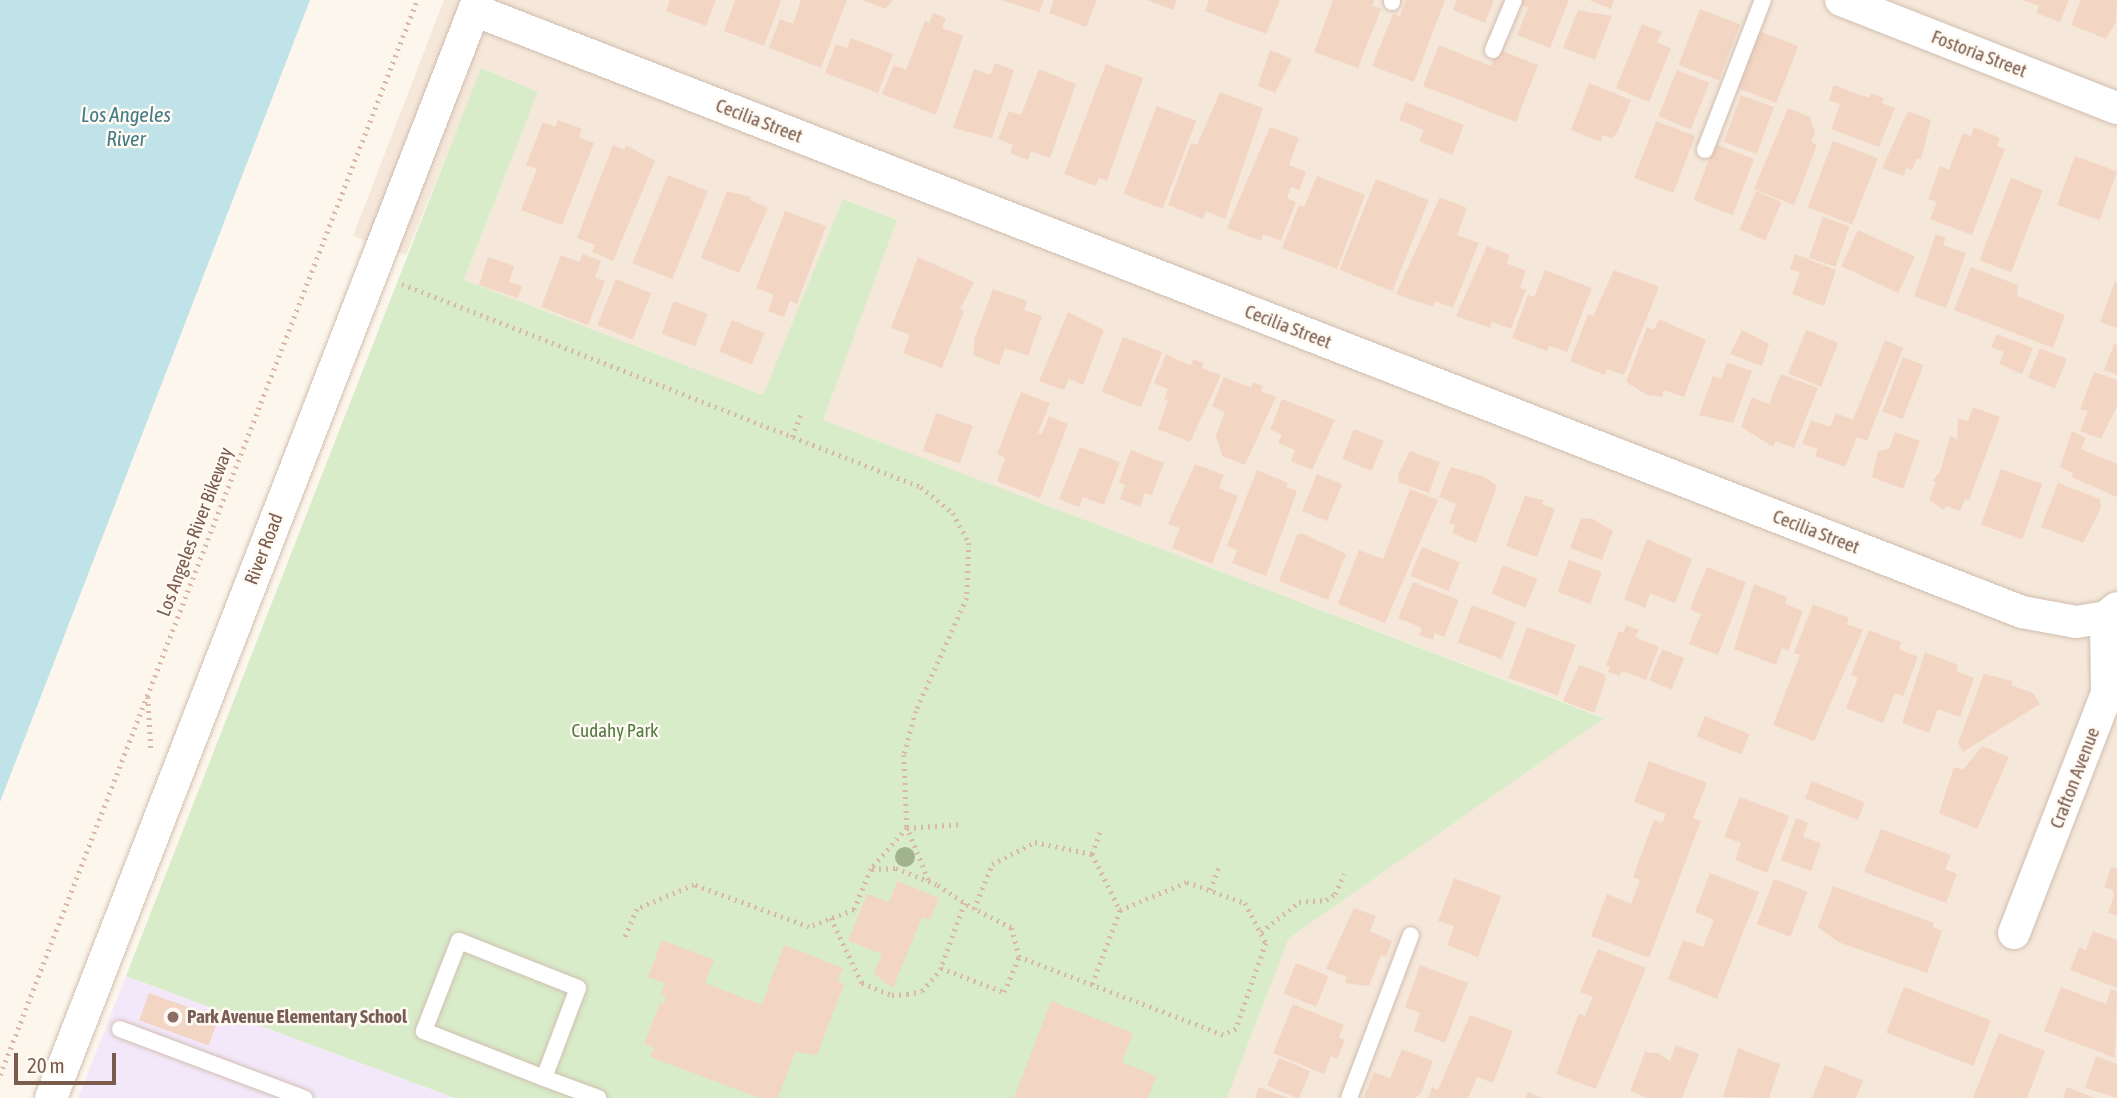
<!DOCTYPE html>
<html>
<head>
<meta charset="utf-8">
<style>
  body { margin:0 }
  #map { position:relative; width:2117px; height:1098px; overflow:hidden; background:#fdf6ec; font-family:"Asap Condensed",sans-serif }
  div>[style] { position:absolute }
  .residential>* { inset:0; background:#f5e8da }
  .education>* { inset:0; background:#f3e8fa }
  .green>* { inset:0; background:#d8ecc9 }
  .water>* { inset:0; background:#bfe3e8 }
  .building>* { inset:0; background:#f3d5c3; transform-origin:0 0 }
  .path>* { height:4.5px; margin-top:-2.25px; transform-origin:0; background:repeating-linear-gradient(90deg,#d9b8a5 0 2px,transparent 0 7px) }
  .roads { filter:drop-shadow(0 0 2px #d1beb0) drop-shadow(0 0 2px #d1beb0) }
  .service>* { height:16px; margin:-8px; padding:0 8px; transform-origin:8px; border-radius:8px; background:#fff }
  .minor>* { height:32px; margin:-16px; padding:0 16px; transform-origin:16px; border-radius:16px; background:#fff }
  .trees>* { width:20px; height:20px; margin:-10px; border-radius:50%; background:#a0b28e }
  .dots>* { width:19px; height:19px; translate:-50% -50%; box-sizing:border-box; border:4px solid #fffaf3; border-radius:50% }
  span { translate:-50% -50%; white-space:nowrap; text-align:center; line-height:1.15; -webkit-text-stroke:5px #fffaf3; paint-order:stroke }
  .street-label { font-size:19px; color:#7a5c4d }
  .park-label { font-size:19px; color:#537a41 }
  .education-label { font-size:19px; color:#785e54; font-weight:700 }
  .left { translate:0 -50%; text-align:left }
  .water-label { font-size:21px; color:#437c86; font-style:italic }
  .scale { position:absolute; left:14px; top:1053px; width:102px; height:32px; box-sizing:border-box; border:4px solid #7a5c4d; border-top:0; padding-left:9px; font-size:21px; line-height:24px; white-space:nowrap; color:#7a5c4d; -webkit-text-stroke:5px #fffaf3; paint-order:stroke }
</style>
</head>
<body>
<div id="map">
  <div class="residential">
    <i style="clip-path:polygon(444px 0,2117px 0,2117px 1098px,1227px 1098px,1289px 938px,1603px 717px,822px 420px,897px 220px,844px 199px,763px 395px,464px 280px,538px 92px,482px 68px,406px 255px,353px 236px)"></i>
  </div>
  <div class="education">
    <i style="clip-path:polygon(126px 976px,347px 1058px,455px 1098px,78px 1098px)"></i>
  </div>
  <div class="green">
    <i style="clip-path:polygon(481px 68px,538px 92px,464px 280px,763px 395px,843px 199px,897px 220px,823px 420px,1604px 718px,1289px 938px,1227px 1098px,455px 1098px,126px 976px)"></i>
  </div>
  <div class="water">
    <i style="clip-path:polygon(0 0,310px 0,0 802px)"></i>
  </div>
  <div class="building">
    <i style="clip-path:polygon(670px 0,716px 0,706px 26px,666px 11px)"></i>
    <i style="clip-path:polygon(735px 0,781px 0,764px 46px,724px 31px)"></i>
    <i style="clip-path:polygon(801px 0,847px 0,821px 68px,769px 48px,780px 19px,793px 24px)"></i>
    <i style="clip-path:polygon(862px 0,893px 0,885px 9px)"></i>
    <i style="clip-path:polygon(1001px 0,1044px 0,1039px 12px)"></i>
    <i style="clip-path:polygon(1054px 0,1097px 0,1086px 27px,1049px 13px)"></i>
    <i style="clip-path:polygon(1147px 0,1177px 0,1173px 10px)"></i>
    <i style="clip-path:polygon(1209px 0,1280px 0,1266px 34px,1205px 11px)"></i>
    <i style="clip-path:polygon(1333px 0,1374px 0,1372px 6px,1381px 9px,1358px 68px,1314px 52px)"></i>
    <i style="clip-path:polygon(1406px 0,1445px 0,1414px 82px,1372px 66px,1393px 14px,1400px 16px)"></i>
    <i style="clip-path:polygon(1457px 0,1494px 0,1485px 23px,1453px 10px)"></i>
    <i style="clip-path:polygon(1522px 0,1569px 0,1550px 48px,1517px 35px,1528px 7px,1520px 5px)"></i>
    <i style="clip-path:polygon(1589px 0,1614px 0,1611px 9px)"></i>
    <i style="clip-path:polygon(2023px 0,2069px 0,2060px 22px,2036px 13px,2039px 6px)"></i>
    <i style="clip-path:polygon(2081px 0,2117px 0,2116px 22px,2106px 39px,2071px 25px)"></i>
    <i style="left:1700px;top:9px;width:43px;height:60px;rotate:21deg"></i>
    <i style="clip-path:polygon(1578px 10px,1612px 16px,1595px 60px,1563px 48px)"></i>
    <i style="clip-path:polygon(933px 13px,946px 18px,942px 28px,963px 36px,936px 115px,882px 94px,894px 65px,906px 70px,925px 21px,929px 23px)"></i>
    <i style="clip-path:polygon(1642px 24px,1662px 32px,1657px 42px,1671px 48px,1649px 102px,1616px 88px)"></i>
    <i style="left:1759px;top:31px;width:42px;height:61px;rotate:21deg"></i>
    <i style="clip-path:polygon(851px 38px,893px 54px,878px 93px,825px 73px,836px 44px,847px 48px)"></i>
    <i style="clip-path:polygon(1439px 45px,1491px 66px,1497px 49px,1538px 65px,1516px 122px,1423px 86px)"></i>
    <i style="clip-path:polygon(1270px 50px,1292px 59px,1275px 93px,1258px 86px)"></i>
    <i style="clip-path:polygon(995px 63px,1014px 70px,992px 138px,953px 128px,974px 69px,990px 75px)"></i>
    <i style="clip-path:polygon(1106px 64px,1143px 78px,1107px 181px,1099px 178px,1096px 186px,1064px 174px)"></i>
    <i style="clip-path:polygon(1039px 69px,1076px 84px,1050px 158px,1031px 151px,1028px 160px,1010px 153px,1013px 145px,998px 139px,1009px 111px,1021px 115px)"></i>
    <i style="left:1677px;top:70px;width:35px;height:50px;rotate:22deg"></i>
    <i style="clip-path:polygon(1589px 83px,1631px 100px,1617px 133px,1612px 138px,1603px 135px,1601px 142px,1571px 130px)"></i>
    <i style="clip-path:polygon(1834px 85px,1869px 98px,1871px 93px,1884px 98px,1882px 103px,1895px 108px,1879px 147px,1831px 129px,1840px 104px,1829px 100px)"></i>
    <i style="clip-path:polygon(1220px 92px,1263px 108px,1225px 219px,1206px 211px,1203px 219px,1168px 205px,1191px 143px,1197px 145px)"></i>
    <i style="left:1741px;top:95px;width:35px;height:50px;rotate:20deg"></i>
    <i style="clip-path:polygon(1406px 102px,1464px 125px,1452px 155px,1419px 141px,1424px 130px,1399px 120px)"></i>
    <i style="left:1157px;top:106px;width:42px;height:94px;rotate:21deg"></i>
    <i style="clip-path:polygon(1788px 108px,1810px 117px,1815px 133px,1811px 142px,1817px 145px,1794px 205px,1754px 189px)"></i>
    <i style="clip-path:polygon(1908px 111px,1931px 120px,1921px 159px,1917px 158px,1912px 170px,1906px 168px,1904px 176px,1882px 168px)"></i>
    <i style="clip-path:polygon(558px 120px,582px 129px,579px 137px,594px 143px,562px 225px,521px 210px,537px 169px,526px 165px,543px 122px,555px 127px)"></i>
    <i style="left:1656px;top:121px;width:42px;height:61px;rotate:21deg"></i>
    <i style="clip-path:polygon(1270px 127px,1299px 138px,1289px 165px,1306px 172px,1299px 190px,1291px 187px,1287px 198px,1296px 202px,1281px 241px,1263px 234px,1261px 241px,1227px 228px)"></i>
    <i style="clip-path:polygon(1974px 127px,2000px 138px,1997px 146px,2005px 149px,1972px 235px,1930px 219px,1937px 202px,1928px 199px,1940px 166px,1949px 170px,1963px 133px,1971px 136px)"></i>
    <i style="left:1833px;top:141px;width:48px;height:71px;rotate:21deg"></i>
    <i style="left:1715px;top:144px;width:42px;height:60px;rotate:21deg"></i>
    <i style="clip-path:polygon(613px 145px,624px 150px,626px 145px,655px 161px,613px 261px,592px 252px,595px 245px,577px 238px)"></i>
    <i style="left:2075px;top:156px;width:45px;height:52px;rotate:20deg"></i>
    <i style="left:668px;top:175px;width:43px;height:95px;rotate:22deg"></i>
    <i style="clip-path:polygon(1317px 176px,1365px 195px,1337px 269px,1282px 248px,1299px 205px,1304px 207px)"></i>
    <i style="left:2011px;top:178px;width:34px;height:88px;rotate:21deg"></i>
    <i style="left:1376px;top:179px;width:57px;height:98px;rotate:22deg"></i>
    <i style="clip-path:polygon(727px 191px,751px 197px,750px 200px,768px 208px,739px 273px,701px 258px)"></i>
    <i style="left:1756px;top:191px;width:28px;height:42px;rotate:23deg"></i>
    <i style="clip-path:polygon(1440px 197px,1467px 208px,1457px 235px,1479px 243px,1453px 308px,1435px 301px,1433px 307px,1396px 294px)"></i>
    <i style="clip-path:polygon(785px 211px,826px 226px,797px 304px,790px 301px,784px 317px,768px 311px,774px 295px,756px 288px)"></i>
    <i style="left:1823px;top:217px;width:28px;height:43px;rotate:19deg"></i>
    <i style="left:1858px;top:230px;width:63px;height:40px;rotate:25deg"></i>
    <i style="clip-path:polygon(1936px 234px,1946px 238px,1943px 245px,1966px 253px,1946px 308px,1914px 296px)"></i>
    <i style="clip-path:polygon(1487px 246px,1510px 255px,1506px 263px,1526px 271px,1520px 288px,1526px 290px,1511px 329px,1492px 322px,1490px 328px,1456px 316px)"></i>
    <i style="clip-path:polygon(583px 254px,601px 261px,595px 277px,605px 281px,588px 325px,541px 307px,561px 255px,579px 262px)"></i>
    <i style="clip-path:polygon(1795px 254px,1836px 270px,1824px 306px,1792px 294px,1800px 272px,1790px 269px)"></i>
    <i style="clip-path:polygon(488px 257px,514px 266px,509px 282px,522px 286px,518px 298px,479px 285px)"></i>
    <i style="clip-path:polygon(918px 257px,974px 282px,960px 309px,964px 311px,942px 368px,903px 353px,910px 335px,891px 328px)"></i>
    <i style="clip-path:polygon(1971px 267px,2018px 285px,2017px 296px,2065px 315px,2053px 348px,1954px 310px)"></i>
    <i style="clip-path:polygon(1545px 270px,1592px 288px,1567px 352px,1549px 346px,1547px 351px,1512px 338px,1528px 295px,1534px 297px)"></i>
    <i style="clip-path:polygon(1614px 270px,1659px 287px,1624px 375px,1607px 369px,1605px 375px,1570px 361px,1588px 314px,1593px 316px)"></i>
    <i style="left:616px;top:279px;width:38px;height:50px;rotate:22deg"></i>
    <i style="clip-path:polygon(2115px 281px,2117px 282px,2117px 328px,2100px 322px)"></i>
    <i style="clip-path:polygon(993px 289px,1027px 301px,1024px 310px,1042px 316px,1028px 356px,1005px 348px,999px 365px,973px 355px,975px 337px)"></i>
    <i style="left:674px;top:301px;width:36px;height:35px;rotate:21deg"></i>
    <i style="clip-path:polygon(1068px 312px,1104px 330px,1083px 385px,1069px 379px,1064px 390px,1039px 381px)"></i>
    <i style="clip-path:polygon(1659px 319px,1706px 340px,1684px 397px,1664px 390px,1662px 397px,1647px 395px,1626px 382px,1647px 327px,1654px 330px)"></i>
    <i style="left:732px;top:320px;width:35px;height:34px;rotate:22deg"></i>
    <i style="clip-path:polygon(1742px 330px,1769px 344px,1762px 366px,1730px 354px)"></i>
    <i style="left:1806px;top:330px;width:35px;height:47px;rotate:22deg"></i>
    <i style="clip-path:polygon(1997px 334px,2033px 348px,2022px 374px,1999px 364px,2004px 352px,1991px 347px)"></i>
    <i style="left:1123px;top:337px;width:42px;height:59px;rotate:21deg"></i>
    <i style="clip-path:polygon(1885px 340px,1903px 348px,1867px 441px,1857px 437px,1845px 467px,1815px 456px,1818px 449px,1802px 444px,1811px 420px,1830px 427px,1836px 413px,1853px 420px)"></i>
    <i style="clip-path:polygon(2114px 344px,2117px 345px,2117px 375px,2104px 370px)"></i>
    <i style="left:2040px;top:348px;width:29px;height:32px;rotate:22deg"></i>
    <i style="clip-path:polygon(1166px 354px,1191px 366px,1193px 359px,1204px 363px,1202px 368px,1221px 375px,1190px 442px,1158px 429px,1168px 400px,1164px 399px,1168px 389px,1154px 383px)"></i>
    <i style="left:1903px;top:357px;width:22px;height:58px;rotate:21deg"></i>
    <i style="clip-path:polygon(1727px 362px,1752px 371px,1733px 423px,1699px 415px,1713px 376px,1721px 379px)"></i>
    <i style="clip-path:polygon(2094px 372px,2117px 380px,2117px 406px,2101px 439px,2080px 431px,2088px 411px,2080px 409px)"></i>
    <i style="clip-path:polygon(1781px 374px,1818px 388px,1794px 448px,1776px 441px,1773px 447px,1741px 427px,1752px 397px,1769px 404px)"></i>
    <i style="clip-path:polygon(1224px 377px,1251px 388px,1253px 382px,1263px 386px,1261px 391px,1276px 397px,1245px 465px,1222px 456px,1216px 435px,1225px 412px,1212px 406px)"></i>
    <i style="clip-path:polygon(1021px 392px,1050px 403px,1038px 433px,1042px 434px,1049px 416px,1068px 424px,1040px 498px,997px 481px,1005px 458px,997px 454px)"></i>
    <i style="clip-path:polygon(1282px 399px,1335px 420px,1312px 470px,1291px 461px,1295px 450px,1278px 443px,1282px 434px,1270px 430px)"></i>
    <i style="clip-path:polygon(1973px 407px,2000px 417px,1969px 500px,1965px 499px,1960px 511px,1946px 506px,1944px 510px,1929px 500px,1936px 482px,1932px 481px,1940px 472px,1950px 436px,1957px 439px,1958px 418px,1968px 421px)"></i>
    <i style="left:936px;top:413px;width:39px;height:40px;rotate:19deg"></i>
    <i style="left:1354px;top:429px;width:32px;height:32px;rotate:22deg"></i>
    <i style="clip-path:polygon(2072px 431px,2086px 438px,2081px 449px,2117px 464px,2117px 497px,2071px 477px,2073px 473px,2060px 467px)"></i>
    <i style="clip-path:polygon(1895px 432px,1920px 441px,1903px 489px,1872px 477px,1878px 451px,1889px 449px)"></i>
    <i style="clip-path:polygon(1080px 447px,1120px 462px,1104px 505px,1083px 497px,1079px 507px,1059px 499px)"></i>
    <i style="clip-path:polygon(1131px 450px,1164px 463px,1152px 495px,1145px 493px,1140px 507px,1120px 499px,1125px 485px,1119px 482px)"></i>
    <i style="clip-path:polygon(1410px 451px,1440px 462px,1429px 493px,1399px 482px,1398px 475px)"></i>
    <i style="clip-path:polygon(1195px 464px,1224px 475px,1219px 488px,1238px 496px,1212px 564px,1172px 548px,1180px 528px,1168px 524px)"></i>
    <i style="clip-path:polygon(1451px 467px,1485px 477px,1497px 486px,1476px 543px,1452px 533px,1455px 525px,1449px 523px,1456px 504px,1439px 497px)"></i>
    <i style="left:2001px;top:469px;width:44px;height:59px;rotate:20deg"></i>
    <i style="clip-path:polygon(1257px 470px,1288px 483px,1286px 487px,1297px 491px,1266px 576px,1232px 563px,1237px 550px,1227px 546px)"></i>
    <i style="left:1317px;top:474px;width:27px;height:40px;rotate:22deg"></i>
    <i style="clip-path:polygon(2058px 483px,2100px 499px,2101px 508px,2083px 543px,2041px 527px)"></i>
    <i style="clip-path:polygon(1410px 489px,1438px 500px,1385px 623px,1338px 604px,1359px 550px,1383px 559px)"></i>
    <i style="clip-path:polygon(1525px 496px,1544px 500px,1542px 504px,1555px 509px,1537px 557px,1506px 546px)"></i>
    <i style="clip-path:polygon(1581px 518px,1593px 519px,1613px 531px,1602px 560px,1570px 548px)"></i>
    <i style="clip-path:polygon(1302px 533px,1346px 554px,1328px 600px,1279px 581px,1297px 535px)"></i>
    <i style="clip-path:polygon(1647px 539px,1692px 559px,1675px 603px,1650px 593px,1645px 608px,1624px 599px)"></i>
    <i style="left:1422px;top:547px;width:41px;height:31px;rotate:22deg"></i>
    <i style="left:1569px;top:560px;width:35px;height:34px;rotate:20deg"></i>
    <i style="left:1503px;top:565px;width:37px;height:31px;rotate:22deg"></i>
    <i style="clip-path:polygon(1707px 567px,1746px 582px,1718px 655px,1689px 644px,1701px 614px,1690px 609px)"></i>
    <i style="clip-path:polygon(1413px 582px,1459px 600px,1444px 637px,1435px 633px,1433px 640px,1419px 635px,1422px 628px,1398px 618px)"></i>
    <i style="clip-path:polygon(1754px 584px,1787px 597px,1785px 604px,1803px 611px,1788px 651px,1782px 648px,1776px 665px,1734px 649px)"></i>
    <i style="clip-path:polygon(1813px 604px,1849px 618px,1847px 624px,1863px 630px,1814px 741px,1773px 725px,1800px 655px,1794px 653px)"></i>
    <i style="left:1472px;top:605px;width:47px;height:40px;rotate:21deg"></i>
    <i style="clip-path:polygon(1626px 625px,1639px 630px,1635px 637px,1659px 647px,1646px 680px,1622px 671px,1619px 676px,1608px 672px,1610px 667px,1606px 665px,1619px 631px,1623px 633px)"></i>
    <i style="left:1527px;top:627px;width:52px;height:54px;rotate:20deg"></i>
    <i style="clip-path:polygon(1869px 630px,1901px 642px,1899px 649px,1918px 657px,1903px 696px,1895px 693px,1883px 723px,1846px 708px,1858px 678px,1851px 675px)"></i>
    <i style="left:1662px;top:649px;width:24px;height:34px;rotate:22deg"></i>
    <i style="clip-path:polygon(1925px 652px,1958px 665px,1956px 671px,1974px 678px,1960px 717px,1938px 709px,1929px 733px,1902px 723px)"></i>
    <i style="clip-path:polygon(1579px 665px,1604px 674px,1606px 679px,1594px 713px,1563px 701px)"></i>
    <i style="clip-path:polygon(1984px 674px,2013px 681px,2011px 685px,2033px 693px,2040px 704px,1963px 752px,1958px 743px)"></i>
    <i style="left:1705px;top:716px;width:48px;height:22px;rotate:22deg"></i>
    <i style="clip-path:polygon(1982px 746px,2009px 757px,1977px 829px,1939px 813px,1954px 767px,1963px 770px)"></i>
    <i style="clip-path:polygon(1649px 761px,1707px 783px,1693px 818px,1701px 821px,1649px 958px,1591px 936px,1607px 894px,1631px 904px,1640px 880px,1633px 877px,1654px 820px,1662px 823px,1666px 814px,1634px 802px)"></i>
    <i style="left:1812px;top:781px;width:57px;height:19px;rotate:22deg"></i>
    <i style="clip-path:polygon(1740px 797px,1789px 816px,1767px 873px,1735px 860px,1741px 843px,1724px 837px)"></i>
    <i style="clip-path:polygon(1796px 818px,1808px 823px,1803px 837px,1821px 843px,1811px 871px,1781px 860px)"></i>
    <i style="clip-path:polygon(1881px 829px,1951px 855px,1945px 869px,1957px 874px,1946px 903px,1864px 872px)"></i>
    <i style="clip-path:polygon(2111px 867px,2117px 869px,2117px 916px,2108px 913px,2114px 896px,2113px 890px,2104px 887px)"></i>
    <i style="clip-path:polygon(1710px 873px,1759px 892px,1717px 999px,1668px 979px,1683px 940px,1703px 947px,1714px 920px,1695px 912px)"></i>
    <i style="clip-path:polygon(1454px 878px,1501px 896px,1478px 957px,1447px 945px,1454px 926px,1438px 921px)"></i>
    <i style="left:1774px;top:879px;width:36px;height:48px;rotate:21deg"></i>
    <i style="clip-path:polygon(897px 881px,939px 898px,930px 920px,922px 917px,893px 988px,874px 974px,882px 954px,848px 941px,867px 894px,889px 902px)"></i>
    <i style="clip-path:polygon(1833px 886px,1934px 923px,1933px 927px,1942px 931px,1927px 973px,1838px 942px,1818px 927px)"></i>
    <i style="clip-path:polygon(1354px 908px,1376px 916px,1370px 931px,1392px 941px,1386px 957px,1381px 955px,1369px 986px,1345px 983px,1347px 977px,1326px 969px)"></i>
    <i style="clip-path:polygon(2093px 931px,2117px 940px,2117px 988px,2070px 970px,2079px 947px,2086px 950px)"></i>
    <i style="clip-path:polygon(662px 940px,714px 960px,705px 983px,762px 1005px,784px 945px,843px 968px,838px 981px,844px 984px,817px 1055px,795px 1052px,778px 1098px,760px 1098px,650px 1057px,654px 1048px,644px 1044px,660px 1003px,664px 1004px,666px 996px,661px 994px,665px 983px,648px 977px)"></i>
    <i style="clip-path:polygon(1598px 949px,1646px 968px,1596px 1089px,1556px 1074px,1579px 1013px,1585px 1016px,1593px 997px,1580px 992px)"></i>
    <i style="left:1296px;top:963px;width:35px;height:33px;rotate:22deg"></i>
    <i style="clip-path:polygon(1420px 965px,1468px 983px,1445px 1043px,1414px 1031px,1420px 1013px,1405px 1007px)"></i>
    <i style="left:1904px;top:987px;width:93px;height:49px;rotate:21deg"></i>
    <i style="clip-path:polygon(2061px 987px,2106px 1004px,2111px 989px,2117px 992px,2115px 1058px,2044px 1031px)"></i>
    <i style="left:149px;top:993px;width:74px;height:29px;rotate:20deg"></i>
    <i style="clip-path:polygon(1051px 1001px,1133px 1033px,1122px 1062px,1156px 1076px,1148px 1098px,1014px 1098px)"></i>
    <i style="clip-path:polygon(1293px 1004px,1344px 1025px,1339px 1037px,1345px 1040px,1337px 1059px,1331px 1056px,1324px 1074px,1273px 1053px)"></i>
    <i style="clip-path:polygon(1470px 1015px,1513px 1031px,1493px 1083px,1477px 1077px,1468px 1098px,1428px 1098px,1432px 1087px,1438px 1090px)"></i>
    <i style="clip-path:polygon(1999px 1033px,2045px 1051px,2027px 1098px,1973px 1098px)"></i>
    <i style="clip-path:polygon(1676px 1045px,1699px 1054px,1682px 1098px,1648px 1098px,1630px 1091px,1645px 1052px,1658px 1053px,1670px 1061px)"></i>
    <i style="clip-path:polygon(1738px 1048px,1780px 1064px,1769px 1098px,1723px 1097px)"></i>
    <i style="clip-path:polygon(1402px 1049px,1433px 1061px,1421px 1093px,1415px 1098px,1364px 1098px,1374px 1072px,1390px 1078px)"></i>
    <i style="clip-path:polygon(2096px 1056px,2117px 1064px,2117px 1098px,2085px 1088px)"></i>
    <i style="left:1279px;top:1058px;width:34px;height:30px;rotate:23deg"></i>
    <i style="clip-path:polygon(1825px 1065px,1863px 1080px,1856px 1098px,1812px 1098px)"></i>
    <i style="clip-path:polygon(1259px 1087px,1288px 1098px,1255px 1098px)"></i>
    <i style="clip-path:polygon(2067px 1087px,2095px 1098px,2063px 1098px)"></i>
    <i style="clip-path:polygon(1528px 1092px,1542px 1098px,1526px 1098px)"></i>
  </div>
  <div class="path">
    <i style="left:402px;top:284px;width:557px;rotate:21.36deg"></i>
    <i style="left:921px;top:487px;width:41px;rotate:39.1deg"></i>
    <i style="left:953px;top:513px;width:34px;rotate:62deg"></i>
    <i style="left:969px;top:543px;width:55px;rotate:92.1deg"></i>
    <i style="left:967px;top:598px;width:124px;rotate:114.3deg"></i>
    <i style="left:916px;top:711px;width:46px;rotate:105.3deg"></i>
    <i style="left:904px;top:755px;width:73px;rotate:87.6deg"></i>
    <i style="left:907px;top:828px;width:55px;rotate:131.3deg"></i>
    <i style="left:871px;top:869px;width:44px;rotate:112.5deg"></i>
    <i style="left:854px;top:910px;width:48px;rotate:159.3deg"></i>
    <i style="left:809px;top:927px;width:122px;rotate:-159.9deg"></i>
    <i style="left:694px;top:885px;width:62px;rotate:157.2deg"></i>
    <i style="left:637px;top:909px;width:33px;rotate:113deg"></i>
    <i style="left:792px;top:437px;width:28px;rotate:-69deg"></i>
    <i style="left:148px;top:697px;width:51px;rotate:86.6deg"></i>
    <i style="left:1035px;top:842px;width:58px;rotate:11.9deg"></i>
    <i style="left:1092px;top:854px;width:63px;rotate:63.4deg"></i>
    <i style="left:1120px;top:910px;width:73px;rotate:-22.7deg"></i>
    <i style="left:1187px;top:882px;width:62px;rotate:19.9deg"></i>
    <i style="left:1245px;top:903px;width:45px;rotate:62.3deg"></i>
    <i style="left:1266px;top:943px;width:91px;rotate:109.2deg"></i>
    <i style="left:1236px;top:1029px;width:14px;rotate:155deg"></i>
    <i style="left:1223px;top:1035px;width:218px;rotate:-159.1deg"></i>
    <i style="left:1019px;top:957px;width:30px;rotate:-105deg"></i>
    <i style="left:1011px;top:928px;width:42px;rotate:-152.8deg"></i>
    <i style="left:974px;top:909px;width:48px;rotate:-68.2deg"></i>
    <i style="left:992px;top:864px;width:48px;rotate:-27.1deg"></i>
    <i style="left:1092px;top:854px;width:27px;rotate:-70deg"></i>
    <i style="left:872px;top:869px;width:24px;rotate:-2deg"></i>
    <i style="left:896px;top:868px;width:45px;rotate:22deg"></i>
    <i style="left:938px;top:885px;width:43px;rotate:33.7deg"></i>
    <i style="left:928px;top:880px;width:56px;rotate:-112deg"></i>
    <i style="left:907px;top:828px;width:55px;rotate:-4.2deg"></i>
    <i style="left:1210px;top:890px;width:28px;rotate:-69deg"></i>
    <i style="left:965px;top:903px;width:69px;rotate:110.3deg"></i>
    <i style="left:941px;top:968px;width:67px;rotate:20.9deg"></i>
    <i style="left:1004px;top:992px;width:38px;rotate:-67deg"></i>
    <i style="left:831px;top:918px;width:72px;rotate:64.5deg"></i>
    <i style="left:862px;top:983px;width:32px;rotate:22deg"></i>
    <i style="left:892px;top:995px;width:15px;rotate:-4deg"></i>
    <i style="left:907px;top:994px;width:15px;rotate:-11deg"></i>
    <i style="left:922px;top:991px;width:30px;rotate:-50deg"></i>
    <i style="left:1261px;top:932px;width:48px;rotate:-38.3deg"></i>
    <i style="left:1299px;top:902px;width:27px;rotate:-4deg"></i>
    <i style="left:1326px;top:900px;width:11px;rotate:-34deg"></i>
    <i style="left:1335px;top:894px;width:22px;rotate:-66deg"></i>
    <i style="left:1092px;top:984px;width:79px;rotate:-69.3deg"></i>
    <i style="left:0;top:1075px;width:1153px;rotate:-68.8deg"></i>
  </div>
  <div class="roads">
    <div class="service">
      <i style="left:1392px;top:2px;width:2px;rotate:-90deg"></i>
      <i style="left:1493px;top:50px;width:54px;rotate:-67.2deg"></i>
      <i style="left:1705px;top:150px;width:161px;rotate:-68.9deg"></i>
      <i style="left:120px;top:1029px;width:197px;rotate:20.6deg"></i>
      <i style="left:544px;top:1078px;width:96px;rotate:-69.3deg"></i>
      <i style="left:578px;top:988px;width:128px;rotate:-158.4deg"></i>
      <i style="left:459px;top:941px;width:97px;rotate:111.3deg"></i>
      <i style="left:424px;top:1031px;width:129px;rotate:21.4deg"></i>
      <i style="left:544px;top:1078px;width:58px;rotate:20.3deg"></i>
      <i style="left:1349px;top:1098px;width:174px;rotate:-69.2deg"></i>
    </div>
    <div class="minor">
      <i style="left:1841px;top:0;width:296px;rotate:21.4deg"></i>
      <i style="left:474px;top:10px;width:1661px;rotate:21.25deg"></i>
      <i style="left:2022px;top:612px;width:55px;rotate:10.5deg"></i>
      <i style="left:2076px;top:622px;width:30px;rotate:-9deg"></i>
      <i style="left:2106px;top:617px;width:14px;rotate:-39deg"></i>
      <i style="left:2014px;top:933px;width:257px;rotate:-68.8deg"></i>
      <i style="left:2107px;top:693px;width:76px;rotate:-90.8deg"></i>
      <i style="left:51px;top:1098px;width:1178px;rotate:-68.75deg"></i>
    </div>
  </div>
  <div class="trees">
    <i style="left:905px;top:857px"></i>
  </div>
  <div class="dots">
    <i style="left:173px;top:1017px;background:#8d6e63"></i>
  </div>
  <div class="street-label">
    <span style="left:1979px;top:54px;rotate:21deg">Fostoria Street</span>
    <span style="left:759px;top:121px;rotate:21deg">Cecilia Street</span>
    <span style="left:1288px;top:327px;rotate:21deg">Cecilia Street</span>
    <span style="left:195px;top:532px;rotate:-69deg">Los Angeles River Bikeway</span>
    <span style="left:1816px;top:532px;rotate:21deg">Cecilia Street</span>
    <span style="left:264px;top:549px;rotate:-69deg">River Road</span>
    <span style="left:2075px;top:778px;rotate:-69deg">Crafton Avenue</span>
  </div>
  <div class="park-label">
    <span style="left:615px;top:731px">Cudahy Park</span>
  </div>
  <div class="education-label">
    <span class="left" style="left:187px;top:1017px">Park Avenue Elementary School</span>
  </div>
  <div class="water-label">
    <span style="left:126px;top:126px">Los Angeles<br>River</span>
  </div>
  <div class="scale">20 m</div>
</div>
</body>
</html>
